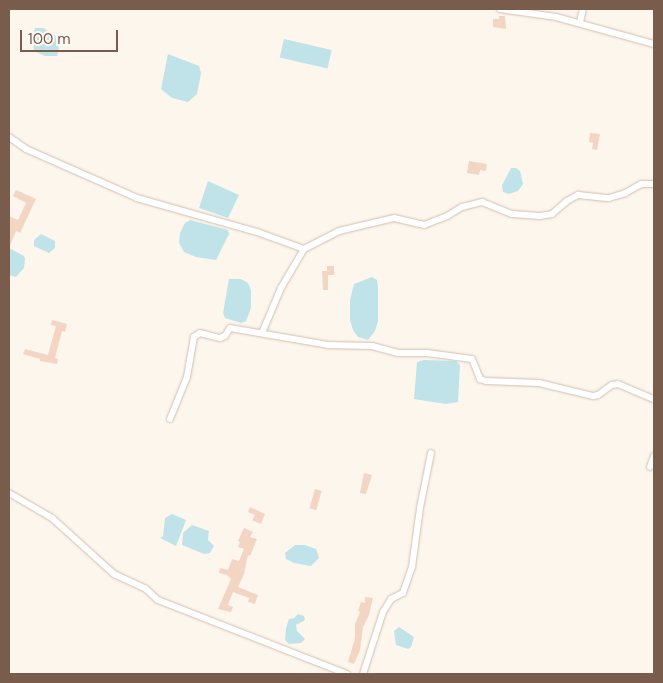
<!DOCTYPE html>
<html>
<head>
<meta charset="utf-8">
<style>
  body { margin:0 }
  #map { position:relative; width:663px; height:683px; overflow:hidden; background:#fdf6ec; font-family:"DM Sans",sans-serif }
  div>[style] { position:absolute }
  .water>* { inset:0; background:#bfe3e8; transform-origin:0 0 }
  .building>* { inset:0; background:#f3d5c3; transform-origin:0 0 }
  .roads { filter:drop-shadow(0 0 1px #d1beb0) drop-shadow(0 0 1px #d1beb0) }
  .street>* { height:6px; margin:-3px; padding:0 3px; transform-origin:3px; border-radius:3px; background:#fff }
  span { translate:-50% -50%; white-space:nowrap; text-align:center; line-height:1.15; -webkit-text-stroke:4.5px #fffaf3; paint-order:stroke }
  .frame { position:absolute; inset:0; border:10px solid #7a5c4d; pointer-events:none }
  .scale { position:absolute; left:20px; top:30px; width:98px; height:22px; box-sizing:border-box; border:2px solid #7a5c4d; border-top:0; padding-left:6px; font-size:15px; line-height:18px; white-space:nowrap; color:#7a5c4d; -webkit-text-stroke:4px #fffaf3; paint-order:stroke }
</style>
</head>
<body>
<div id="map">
  <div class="water">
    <i style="clip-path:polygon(35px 28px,43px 28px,55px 35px,59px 49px,57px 56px,45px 56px,34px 51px,32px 38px)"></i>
    <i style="left:284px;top:39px;width:49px;height:19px;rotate:13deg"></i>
    <i style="clip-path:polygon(168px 54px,199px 66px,201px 73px,197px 94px,188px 102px,172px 98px,161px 89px)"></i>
    <i style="clip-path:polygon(511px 168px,516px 168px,520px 171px,523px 184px,518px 191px,509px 194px,503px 192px,502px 185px)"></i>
    <i style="clip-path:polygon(208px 181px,239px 195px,228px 218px,199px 208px)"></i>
    <i style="clip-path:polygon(190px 220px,228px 230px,229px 234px,216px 260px,196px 257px,184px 252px,179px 243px,180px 233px,185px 223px)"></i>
    <i style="clip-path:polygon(41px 234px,55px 241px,55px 248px,49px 253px,34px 246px,34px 240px)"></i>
    <i style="clip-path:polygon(9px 248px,24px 256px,25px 259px,24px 268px,16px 277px,9px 275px)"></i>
    <i style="clip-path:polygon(372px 277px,377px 280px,378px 288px,378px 321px,375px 331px,368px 340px,358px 337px,353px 330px,350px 320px,350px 300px,354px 284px)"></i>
    <i style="clip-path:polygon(229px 279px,241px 279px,248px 283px,251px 290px,251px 308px,246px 321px,241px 323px,225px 318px,223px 313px)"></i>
    <i style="clip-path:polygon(424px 360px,456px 361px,460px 365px,458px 402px,446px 404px,414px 399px,417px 362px)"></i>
    <i style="clip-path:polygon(172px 514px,186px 520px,176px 546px,160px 538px,163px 536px,165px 518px)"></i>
    <i style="clip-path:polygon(192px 525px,209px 531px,208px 540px,214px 546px,210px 553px,204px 554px,182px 545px,183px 533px)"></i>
    <i style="clip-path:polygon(295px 545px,305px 545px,316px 549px,319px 558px,311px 566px,294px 563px,286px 559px,285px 553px)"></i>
    <i style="clip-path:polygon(298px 614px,304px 616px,305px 620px,296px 625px,297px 631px,305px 639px,301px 643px,289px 644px,285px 640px,286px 628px,289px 619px,294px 618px)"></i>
    <i style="clip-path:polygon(399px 627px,414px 637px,411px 647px,408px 649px,396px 645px,394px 631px)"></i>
  </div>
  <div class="building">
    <i style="clip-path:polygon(499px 16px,505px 16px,506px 29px,493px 27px,493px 19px,499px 19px)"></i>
    <i style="clip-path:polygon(590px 133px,600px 134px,597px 150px,592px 149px,593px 143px,589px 142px)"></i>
    <i style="clip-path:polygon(469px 161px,487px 164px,486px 171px,480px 170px,479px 175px,467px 173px)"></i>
    <i style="clip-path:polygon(16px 190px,36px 199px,20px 233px,16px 231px,9px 248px,9px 216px,18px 220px,26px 203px,13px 196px)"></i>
    <i style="clip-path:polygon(327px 266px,334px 266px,334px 275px,328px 275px,328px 290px,323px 290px,322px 271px,327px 271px)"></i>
    <i style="clip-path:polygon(52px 320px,67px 324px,65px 332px,62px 331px,55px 358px,58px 359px,57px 364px,40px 361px,40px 359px,23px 354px,25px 349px,48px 355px,56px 326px,51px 325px)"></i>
    <i style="clip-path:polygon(364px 473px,372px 475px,366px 494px,360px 493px)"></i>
    <i style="left:315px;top:489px;width:7px;height:20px;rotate:16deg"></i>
    <i style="clip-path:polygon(250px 507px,265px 514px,261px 524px,252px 520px,255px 515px,248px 512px)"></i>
    <i style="clip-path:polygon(244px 528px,253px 532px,250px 537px,257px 539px,250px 556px,248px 555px,244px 574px,238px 587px,258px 595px,255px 604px,248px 602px,249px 598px,233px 592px,228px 605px,233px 607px,231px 612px,218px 609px,231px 579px,227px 575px,219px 573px,220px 568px,228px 570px,232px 559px,239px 561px,244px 549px,238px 547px,240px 542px,238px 541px)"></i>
    <i style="clip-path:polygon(365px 597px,373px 598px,369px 615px,363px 627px,360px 650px,354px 664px,348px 662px,355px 638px,355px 624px,360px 612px,358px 611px,361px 602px,365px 603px)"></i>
  </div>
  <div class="roads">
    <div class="street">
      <i style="left:500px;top:9px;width:57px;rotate:8.1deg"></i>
      <i style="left:556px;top:17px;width:102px;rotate:15.4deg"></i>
      <i style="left:580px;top:22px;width:13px;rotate:-77deg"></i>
      <i style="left:9px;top:137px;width:21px;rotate:35deg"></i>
      <i style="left:26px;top:149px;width:121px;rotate:23.8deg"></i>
      <i style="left:137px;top:198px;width:125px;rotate:15.8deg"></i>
      <i style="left:257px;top:232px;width:50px;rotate:19.9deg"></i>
      <i style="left:262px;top:333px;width:49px;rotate:-67.1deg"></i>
      <i style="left:281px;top:288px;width:45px;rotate:-59.5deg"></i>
      <i style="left:304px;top:249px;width:39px;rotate:-27deg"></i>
      <i style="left:339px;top:231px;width:57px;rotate:-13.3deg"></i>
      <i style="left:394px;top:218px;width:31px;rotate:13deg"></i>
      <i style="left:424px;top:225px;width:25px;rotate:-21deg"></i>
      <i style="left:447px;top:216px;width:17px;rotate:-31deg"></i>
      <i style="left:462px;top:207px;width:21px;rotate:-14deg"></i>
      <i style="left:482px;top:202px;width:32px;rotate:22deg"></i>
      <i style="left:512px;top:214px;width:28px;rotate:4deg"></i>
      <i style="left:540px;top:216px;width:12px;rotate:-9deg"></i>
      <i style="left:552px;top:214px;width:20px;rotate:-41deg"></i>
      <i style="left:567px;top:201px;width:13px;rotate:-29deg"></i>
      <i style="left:578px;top:195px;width:31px;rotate:6deg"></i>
      <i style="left:609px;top:198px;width:17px;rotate:-17deg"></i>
      <i style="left:625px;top:193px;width:18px;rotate:-29deg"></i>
      <i style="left:641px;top:184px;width:13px"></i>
      <i style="left:170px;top:419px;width:45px;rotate:-68deg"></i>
      <i style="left:187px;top:377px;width:41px;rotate:-80.1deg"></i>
      <i style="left:194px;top:337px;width:7px;rotate:-34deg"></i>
      <i style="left:200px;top:333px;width:21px;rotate:14deg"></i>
      <i style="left:220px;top:338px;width:5px;rotate:-22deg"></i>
      <i style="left:225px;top:336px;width:9px;rotate:-58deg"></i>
      <i style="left:230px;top:328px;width:99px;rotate:9.8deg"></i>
      <i style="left:328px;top:345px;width:44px;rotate:1.3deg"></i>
      <i style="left:372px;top:346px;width:27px;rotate:15deg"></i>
      <i style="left:398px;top:353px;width:29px"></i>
      <i style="left:427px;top:353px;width:45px;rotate:7.6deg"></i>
      <i style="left:472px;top:359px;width:22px;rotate:68deg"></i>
      <i style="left:480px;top:379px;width:6px;rotate:18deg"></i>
      <i style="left:486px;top:381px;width:53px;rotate:2.2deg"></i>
      <i style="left:539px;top:383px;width:56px;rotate:13.5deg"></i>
      <i style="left:593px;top:396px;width:5px;rotate:-11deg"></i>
      <i style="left:598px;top:395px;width:17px;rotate:-36deg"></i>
      <i style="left:612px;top:385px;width:6px;rotate:-9deg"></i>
      <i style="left:618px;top:384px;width:39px;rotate:23deg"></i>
      <i style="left:650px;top:467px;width:12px;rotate:-70deg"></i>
      <i style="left:9px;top:493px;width:50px;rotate:30.2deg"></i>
      <i style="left:52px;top:518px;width:84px;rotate:42.1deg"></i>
      <i style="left:114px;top:574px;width:35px;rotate:25deg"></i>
      <i style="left:146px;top:589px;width:16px;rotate:43deg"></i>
      <i style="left:158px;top:600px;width:203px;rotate:21.4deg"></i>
      <i style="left:363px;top:674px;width:65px;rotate:-72.1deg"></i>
      <i style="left:383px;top:612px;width:15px;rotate:-58deg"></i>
      <i style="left:391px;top:599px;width:13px;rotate:-27deg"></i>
      <i style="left:403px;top:593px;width:28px;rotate:-71deg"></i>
      <i style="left:412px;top:567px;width:60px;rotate:-82.3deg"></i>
      <i style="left:420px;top:508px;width:56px;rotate:-78.7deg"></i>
    </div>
  </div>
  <div class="frame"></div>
  <div class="scale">100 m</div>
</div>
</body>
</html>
